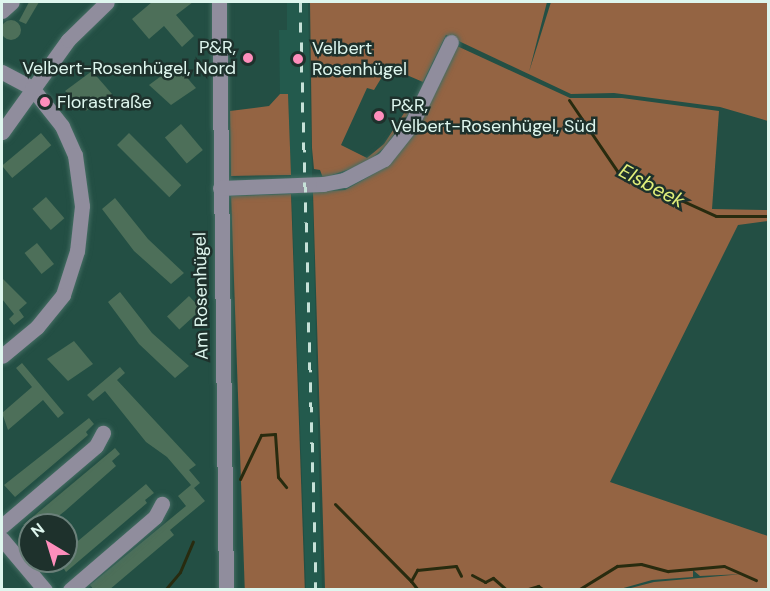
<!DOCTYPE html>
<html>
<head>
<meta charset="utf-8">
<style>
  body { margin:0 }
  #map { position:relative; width:770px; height:591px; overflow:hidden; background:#234f44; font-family:"DM Sans",sans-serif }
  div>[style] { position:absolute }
  .built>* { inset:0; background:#235a4d }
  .green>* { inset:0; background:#946443; transform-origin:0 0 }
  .stream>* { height:3px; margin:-1.5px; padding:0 1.5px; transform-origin:1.5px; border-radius:1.5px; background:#282b0f }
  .building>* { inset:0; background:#4d6f59; transform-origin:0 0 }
  .round { border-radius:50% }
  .roads { filter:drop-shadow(0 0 2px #456d63) drop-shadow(0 0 2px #456d63) }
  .minor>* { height:15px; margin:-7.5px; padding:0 7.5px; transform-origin:7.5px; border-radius:7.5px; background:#908d9d }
  .rail>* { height:3px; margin-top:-1.5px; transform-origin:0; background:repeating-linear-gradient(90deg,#c6e1d8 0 10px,transparent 0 20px) }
  .dots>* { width:16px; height:16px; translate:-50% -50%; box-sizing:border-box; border:3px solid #1e312c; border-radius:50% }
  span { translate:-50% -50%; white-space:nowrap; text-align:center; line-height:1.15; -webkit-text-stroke:5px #1e312c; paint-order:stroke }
  .poi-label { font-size:18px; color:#def6ee }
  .right { translate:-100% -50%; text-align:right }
  .left { translate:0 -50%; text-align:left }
  .street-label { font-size:18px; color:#def6ee }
  .water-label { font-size:20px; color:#e1f07a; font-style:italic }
  .frame { position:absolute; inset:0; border:3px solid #def6ee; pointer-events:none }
  .north { position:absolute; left:18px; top:513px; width:60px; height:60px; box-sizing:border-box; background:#1e312c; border:2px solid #6b807a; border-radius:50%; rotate:322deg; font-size:16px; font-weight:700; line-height:24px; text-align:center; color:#def6ee }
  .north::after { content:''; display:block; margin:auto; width:21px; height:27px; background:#fe8ebc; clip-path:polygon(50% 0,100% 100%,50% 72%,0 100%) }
</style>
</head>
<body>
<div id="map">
  <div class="built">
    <i style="clip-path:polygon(287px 2px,308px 2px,322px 589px,306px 589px,288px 95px,280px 94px,279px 30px,287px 30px)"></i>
  </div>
  <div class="green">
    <i style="clip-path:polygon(310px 2px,547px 2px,529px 72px,551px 2px,768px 2px,768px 121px,720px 107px,614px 93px,571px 94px,446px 35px,423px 82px,388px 67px,374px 90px,367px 88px,341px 145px,367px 158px,384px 144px,410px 104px,414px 106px,385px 147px,365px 164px,323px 178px,320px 170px,314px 169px,312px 148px)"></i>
    <i style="clip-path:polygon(457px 46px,570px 98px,622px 98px,719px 111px,712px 209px,768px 210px,768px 221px,738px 225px,610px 482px,768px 536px,767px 589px,627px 589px,654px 582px,743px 574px,700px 576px,693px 570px,693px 577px,652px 580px,620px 589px,325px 589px,313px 192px,345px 190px,384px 168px,421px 116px)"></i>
    <i style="clip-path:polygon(280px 94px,288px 94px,291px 175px,231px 176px,230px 111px,269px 106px)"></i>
    <i style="left:291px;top:194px;width:395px;height:60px;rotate:88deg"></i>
  </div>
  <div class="stream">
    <i style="left:569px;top:100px;width:86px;rotate:55.9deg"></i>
    <i style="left:617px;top:171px;width:109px;rotate:24.4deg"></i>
    <i style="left:716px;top:216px;width:52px"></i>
    <i style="left:240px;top:479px;width:49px;rotate:-64.5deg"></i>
    <i style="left:261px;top:435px;width:14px;rotate:-4deg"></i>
    <i style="left:275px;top:434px;width:43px;rotate:86deg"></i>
    <i style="left:278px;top:477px;width:13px;rotate:51deg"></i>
    <i style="left:335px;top:504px;width:108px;rotate:45.4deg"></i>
    <i style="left:411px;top:581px;width:13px;rotate:-61deg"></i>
    <i style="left:417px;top:570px;width:39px;rotate:-6deg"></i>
    <i style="left:456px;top:566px;width:11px;rotate:63deg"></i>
    <i style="left:472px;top:575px;width:15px;rotate:28deg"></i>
    <i style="left:485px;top:582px;width:9px;rotate:-27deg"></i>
    <i style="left:493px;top:578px;width:18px;rotate:41deg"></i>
    <i style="left:411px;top:581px;width:11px;rotate:52deg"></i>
    <i style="left:165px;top:590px;width:23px;rotate:-50deg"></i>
    <i style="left:180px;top:572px;width:33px;rotate:-67deg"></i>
    <i style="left:525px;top:590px;width:14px;rotate:-17deg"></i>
    <i style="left:538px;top:586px;width:7px;rotate:34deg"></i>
    <i style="left:578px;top:590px;width:46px;rotate:-31.6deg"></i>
    <i style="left:617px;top:566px;width:24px;rotate:-5deg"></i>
    <i style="left:641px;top:564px;width:28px;rotate:15deg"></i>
    <i style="left:668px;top:571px;width:56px;rotate:-5.1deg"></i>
    <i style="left:724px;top:566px;width:35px;rotate:24deg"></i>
  </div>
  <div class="building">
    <i style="clip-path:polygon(29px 2px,39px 2px,26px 24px,19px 21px)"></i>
    <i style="clip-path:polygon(152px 2px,193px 2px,176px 15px,194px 36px,182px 47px,164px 26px,149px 39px,132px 19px)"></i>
    <i class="round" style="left:1px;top:20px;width:20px;height:20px"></i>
    <i style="clip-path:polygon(176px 65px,196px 88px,171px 105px,149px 85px)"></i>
    <i style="clip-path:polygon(92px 71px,112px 94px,86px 111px,65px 91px)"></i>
    <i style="left:181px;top:124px;width:34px;height:21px;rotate:50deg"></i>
    <i style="left:41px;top:133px;width:16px;height:51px;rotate:50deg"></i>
    <i style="left:129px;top:133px;width:74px;height:17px;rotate:45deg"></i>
    <i style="left:46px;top:197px;width:28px;height:18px;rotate:49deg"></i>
    <i style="clip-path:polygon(115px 198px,148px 239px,184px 273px,171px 284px,134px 251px,102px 209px)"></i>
    <i style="left:37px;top:243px;width:27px;height:16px;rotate:51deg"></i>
    <i style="clip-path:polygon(2px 278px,27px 303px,19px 310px,24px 317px,14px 325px,9px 319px,14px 314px,2px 299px)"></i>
    <i style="clip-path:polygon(120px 292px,152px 333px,189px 366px,175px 378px,139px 344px,108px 302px)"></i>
    <i style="left:189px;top:296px;width:18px;height:30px;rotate:47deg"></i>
    <i style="clip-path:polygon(74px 341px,93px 364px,68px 381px,47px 359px)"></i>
    <i style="clip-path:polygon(22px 363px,64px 413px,58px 418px,43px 400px,8px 430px,2px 413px,32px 387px,16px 368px)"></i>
    <i style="clip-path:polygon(120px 367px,125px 373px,117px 380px,196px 465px,189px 470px,200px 483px,194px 488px,205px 501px,170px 530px,174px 535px,109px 590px,94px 590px,90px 585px,186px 506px,178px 496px,191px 485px,167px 457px,146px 442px,105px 391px,93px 401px,87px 395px)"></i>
    <i style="clip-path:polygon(89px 418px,94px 424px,86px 432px,88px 435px,15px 497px,4px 485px)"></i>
    <i style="clip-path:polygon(115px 448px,120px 454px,112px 461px,116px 466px,65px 511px,47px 525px,23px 525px)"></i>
    <i style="clip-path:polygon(146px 484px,154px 493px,145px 500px,147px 503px,66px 572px,59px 561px,66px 561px,66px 551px)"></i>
  </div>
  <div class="roads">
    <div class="minor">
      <i style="left:219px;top:2px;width:588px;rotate:89.32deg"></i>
      <i style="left:2px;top:11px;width:13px;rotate:-42deg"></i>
      <i style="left:2px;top:72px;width:34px;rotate:28deg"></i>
      <i style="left:32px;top:88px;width:48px;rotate:51.7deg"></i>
      <i style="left:62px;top:126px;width:32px;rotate:66deg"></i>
      <i style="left:75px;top:155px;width:51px;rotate:82.2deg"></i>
      <i style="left:82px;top:206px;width:45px;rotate:96.3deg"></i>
      <i style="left:77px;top:251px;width:46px;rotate:107.7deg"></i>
      <i style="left:63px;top:295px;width:41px;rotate:129.1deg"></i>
      <i style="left:37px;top:327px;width:45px;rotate:140.4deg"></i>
      <i style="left:2px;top:132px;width:113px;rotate:-54.3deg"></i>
      <i style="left:68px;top:40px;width:54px;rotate:-44.3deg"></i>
      <i style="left:220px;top:188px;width:103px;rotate:-2.2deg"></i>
      <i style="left:323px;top:184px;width:21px;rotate:-11deg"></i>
      <i style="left:344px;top:180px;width:45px;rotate:-27.7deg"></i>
      <i style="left:384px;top:159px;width:43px;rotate:-51.5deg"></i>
      <i style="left:411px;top:125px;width:92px;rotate:-64.3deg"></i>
      <i style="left:2px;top:526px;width:123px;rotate:-40.4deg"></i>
      <i style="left:96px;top:446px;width:15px;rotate:-62deg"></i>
      <i style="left:2px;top:539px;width:67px;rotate:49.9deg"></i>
      <i style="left:70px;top:590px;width:112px;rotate:-40.7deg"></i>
      <i style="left:155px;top:517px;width:15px;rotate:-62deg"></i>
    </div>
  </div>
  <div class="rail">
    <i style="left:300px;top:2px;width:588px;rotate:88.44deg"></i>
  </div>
  <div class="dots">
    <i style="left:248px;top:58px;background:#fe8ebc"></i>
    <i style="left:298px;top:59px;background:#fe8ebc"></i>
    <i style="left:45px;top:102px;background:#fe8ebc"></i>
    <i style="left:379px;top:116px;background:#fe8ebc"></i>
  </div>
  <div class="poi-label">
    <span class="right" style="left:236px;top:58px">P&amp;R,<br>Velbert-Rosenhügel, Nord</span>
    <span class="left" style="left:312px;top:59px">Velbert<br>Rosenhügel</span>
    <span class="left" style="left:57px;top:102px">Florastraße</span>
    <span class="left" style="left:391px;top:116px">P&amp;R,<br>Velbert-Rosenhügel, Süd</span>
  </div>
  <div class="street-label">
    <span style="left:201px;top:296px;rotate:-91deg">Am Rosenhügel</span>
  </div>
  <div class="water-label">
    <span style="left:652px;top:186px;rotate:28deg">Elsbeek</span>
  </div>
  <div class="frame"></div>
  <div class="north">N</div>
</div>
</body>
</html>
